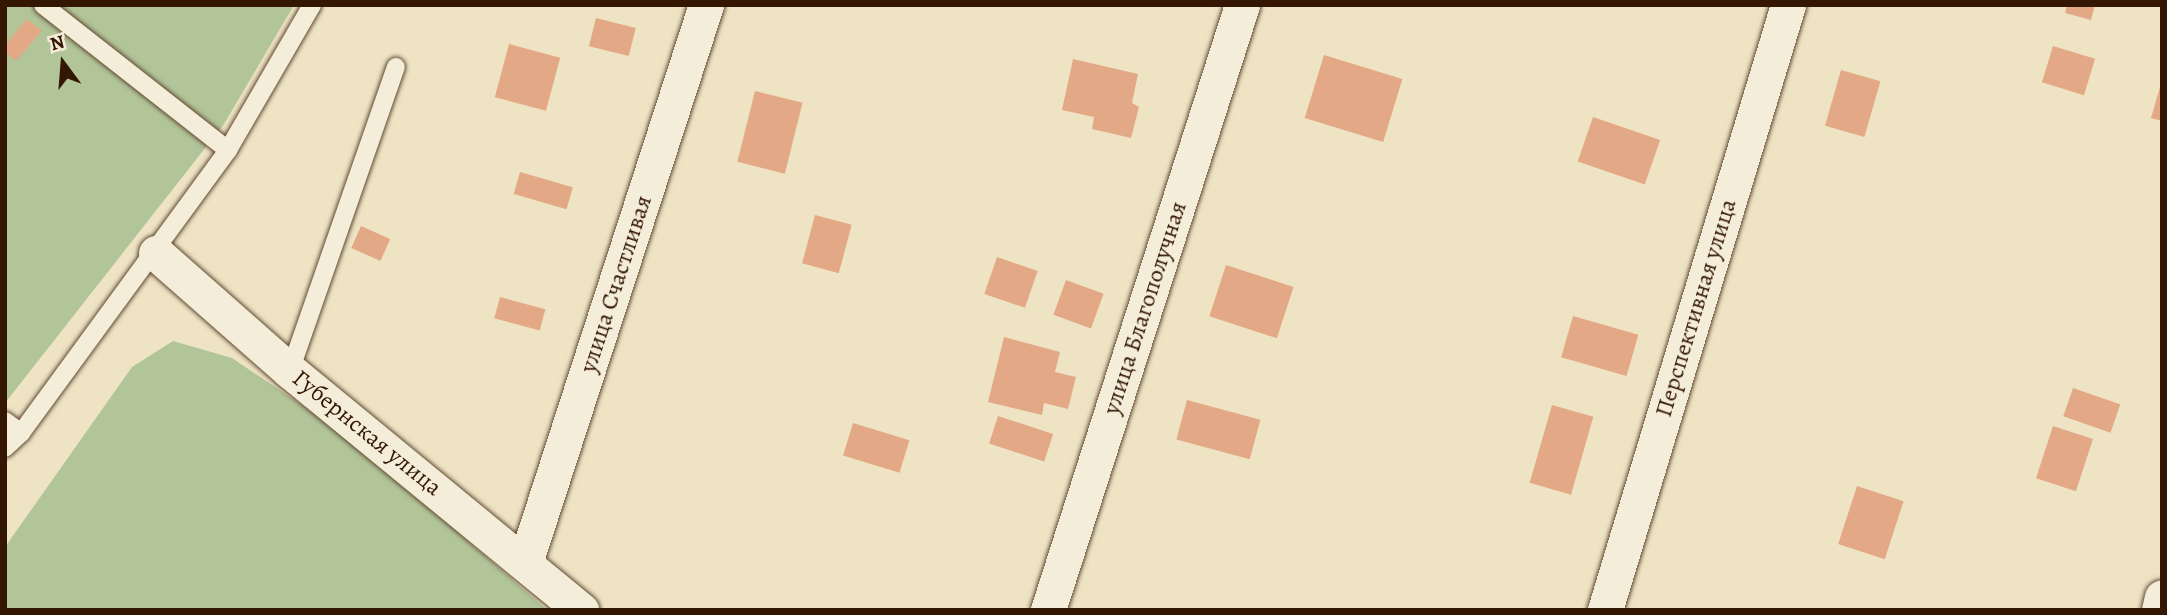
<!DOCTYPE html>
<html>
<head>
<meta charset="utf-8">
<style>
  body { margin:0 }
  #map { position:relative; width:2167px; height:615px; overflow:hidden; background:#eee4c4; font-family:Alegreya,serif }
  div>[style] { position:absolute }
  .green>* { inset:0; background:#b2c599 }
  .building>* { inset:0; background:#e3a986; transform-origin:0 0 }
  .roads { filter:drop-shadow(0 0 2px #624a33) drop-shadow(0 0 2px #624a33) }
  .lane>* { height:18px; margin:-9px; padding:0 9px; transform-origin:9px; border-radius:9px; background:#f4edd9 }
  .street>* { height:35px; margin:-17.5px; padding:0 17.5px; transform-origin:17.5px; border-radius:17.5px; background:#f4edd9 }
  span { translate:-50% -50%; white-space:nowrap; text-align:center; line-height:1.15; -webkit-text-stroke:7px #f4edd9; paint-order:stroke }
  .street-label { font-size:24px; color:#331703 }
  .frame { position:absolute; inset:0; border:7px solid #331703; pointer-events:none }
  .north { position:absolute; left:28px; top:28px; width:70px; height:70px; -webkit-text-stroke:5px #f4edd9; paint-order:stroke; rotate:344deg; font-size:19px; font-weight:700; line-height:28px; text-align:center; color:#331703 }
  .north::after { content:''; display:block; margin:auto; width:24px; height:32px; background:#331703; clip-path:polygon(50% 0,100% 100%,50% 72%,0 100%) }
</style>
</head>
<body>
<div id="map">
  <div class="green">
    <i style="clip-path:polygon(5px 5px,294px 5px,224px 124px,5px 403px)"></i>
    <i style="clip-path:polygon(173px 341px,232px 358px,345px 434px,547px 610px,5px 610px,5px 547px,132px 367px)"></i>
  </div>
  <div class="building">
    <i style="clip-path:polygon(2067px 5px,2095px 5px,2091px 20px,2065px 13px)"></i>
    <i style="left:596px;top:18px;width:41px;height:29px;rotate:14deg"></i>
    <i style="clip-path:polygon(27px 19px,42px 31px,16px 61px,5px 52px,5px 45px)"></i>
    <i style="left:509px;top:44px;width:53px;height:55px;rotate:15deg"></i>
    <i style="left:2053px;top:46px;width:44px;height:38px;rotate:17deg"></i>
    <i style="left:1324px;top:55px;width:82px;height:66px;rotate:17deg"></i>
    <i style="clip-path:polygon(1073px 59px,1138px 74px,1132px 103px,1139px 107px,1131px 138px,1092px 129px,1094px 117px,1062px 110px)"></i>
    <i style="left:1841px;top:70px;width:41px;height:58px;rotate:16deg"></i>
    <i style="clip-path:polygon(2162px 80px,2162px 121px,2151px 118px)"></i>
    <i style="left:755px;top:91px;width:49px;height:73px;rotate:14deg"></i>
    <i style="left:1593px;top:117px;width:71px;height:47px;rotate:19deg"></i>
    <i style="left:520px;top:172px;width:55px;height:23px;rotate:16deg"></i>
    <i style="left:815px;top:215px;width:38px;height:50px;rotate:15deg"></i>
    <i style="left:361px;top:226px;width:32px;height:24px;rotate:24deg"></i>
    <i style="left:997px;top:257px;width:43px;height:39px;rotate:19deg"></i>
    <i style="left:1226px;top:265px;width:71px;height:54px;rotate:18deg"></i>
    <i style="left:1066px;top:280px;width:40px;height:37px;rotate:20deg"></i>
    <i style="left:500px;top:297px;width:47px;height:22px;rotate:15deg"></i>
    <i style="left:1573px;top:316px;width:68px;height:43px;rotate:16deg"></i>
    <i style="clip-path:polygon(1004px 337px,1060px 352px,1055px 372px,1076px 377px,1068px 409px,1044px 403px,1042px 415px,988px 402px)"></i>
    <i style="left:2073px;top:388px;width:50px;height:30px;rotate:19deg"></i>
    <i style="left:1187px;top:400px;width:76px;height:41px;rotate:15deg"></i>
    <i style="left:1552px;top:405px;width:43px;height:81px;rotate:16deg"></i>
    <i style="left:998px;top:416px;width:58px;height:29px;rotate:18deg"></i>
    <i style="left:853px;top:423px;width:59px;height:34px;rotate:17deg"></i>
    <i style="left:2053px;top:426px;width:42px;height:55px;rotate:18deg"></i>
    <i style="left:1857px;top:486px;width:49px;height:61px;rotate:18deg"></i>
  </div>
  <div class="roads">
    <div class="lane">
      <i style="left:43px;top:5px;width:235px;rotate:38.1deg"></i>
      <i style="left:290px;top:371px;width:322px;rotate:-70.8deg"></i>
      <i style="left:5px;top:421px;width:20px;rotate:37deg"></i>
      <i style="left:5px;top:448px;width:22px;rotate:-43deg"></i>
      <i style="left:21px;top:433px;width:351px;rotate:-53.8deg"></i>
      <i style="left:228px;top:150px;width:168px;rotate:-59.9deg"></i>
    </div>
    <div class="street">
      <i style="left:156px;top:253px;width:179px;rotate:41.4deg"></i>
      <i style="left:290px;top:371px;width:377px;rotate:39.4deg"></i>
      <i style="left:525px;top:563px;width:587px;rotate:-72.03deg"></i>
      <i style="left:1048px;top:610px;width:635px;rotate:-72.22deg"></i>
      <i style="left:1605px;top:610px;width:632px;rotate:-73.17deg"></i>
      <i style="left:2159px;top:610px;width:13px;rotate:-77deg"></i>
    </div>
  </div>
  <div class="street-label">
    <span style="left:616px;top:284px;rotate:-72deg">улица Счастливая</span>
    <span style="left:1145px;top:308px;rotate:-72deg">улица Благополучная</span>
    <span style="left:1696px;top:308px;rotate:-73deg">Перспективная улица</span>
    <span style="left:367px;top:433px;rotate:39deg">Губернская улица</span>
  </div>
  <div class="frame"></div>
  <div class="north">N</div>
</div>
</body>
</html>
